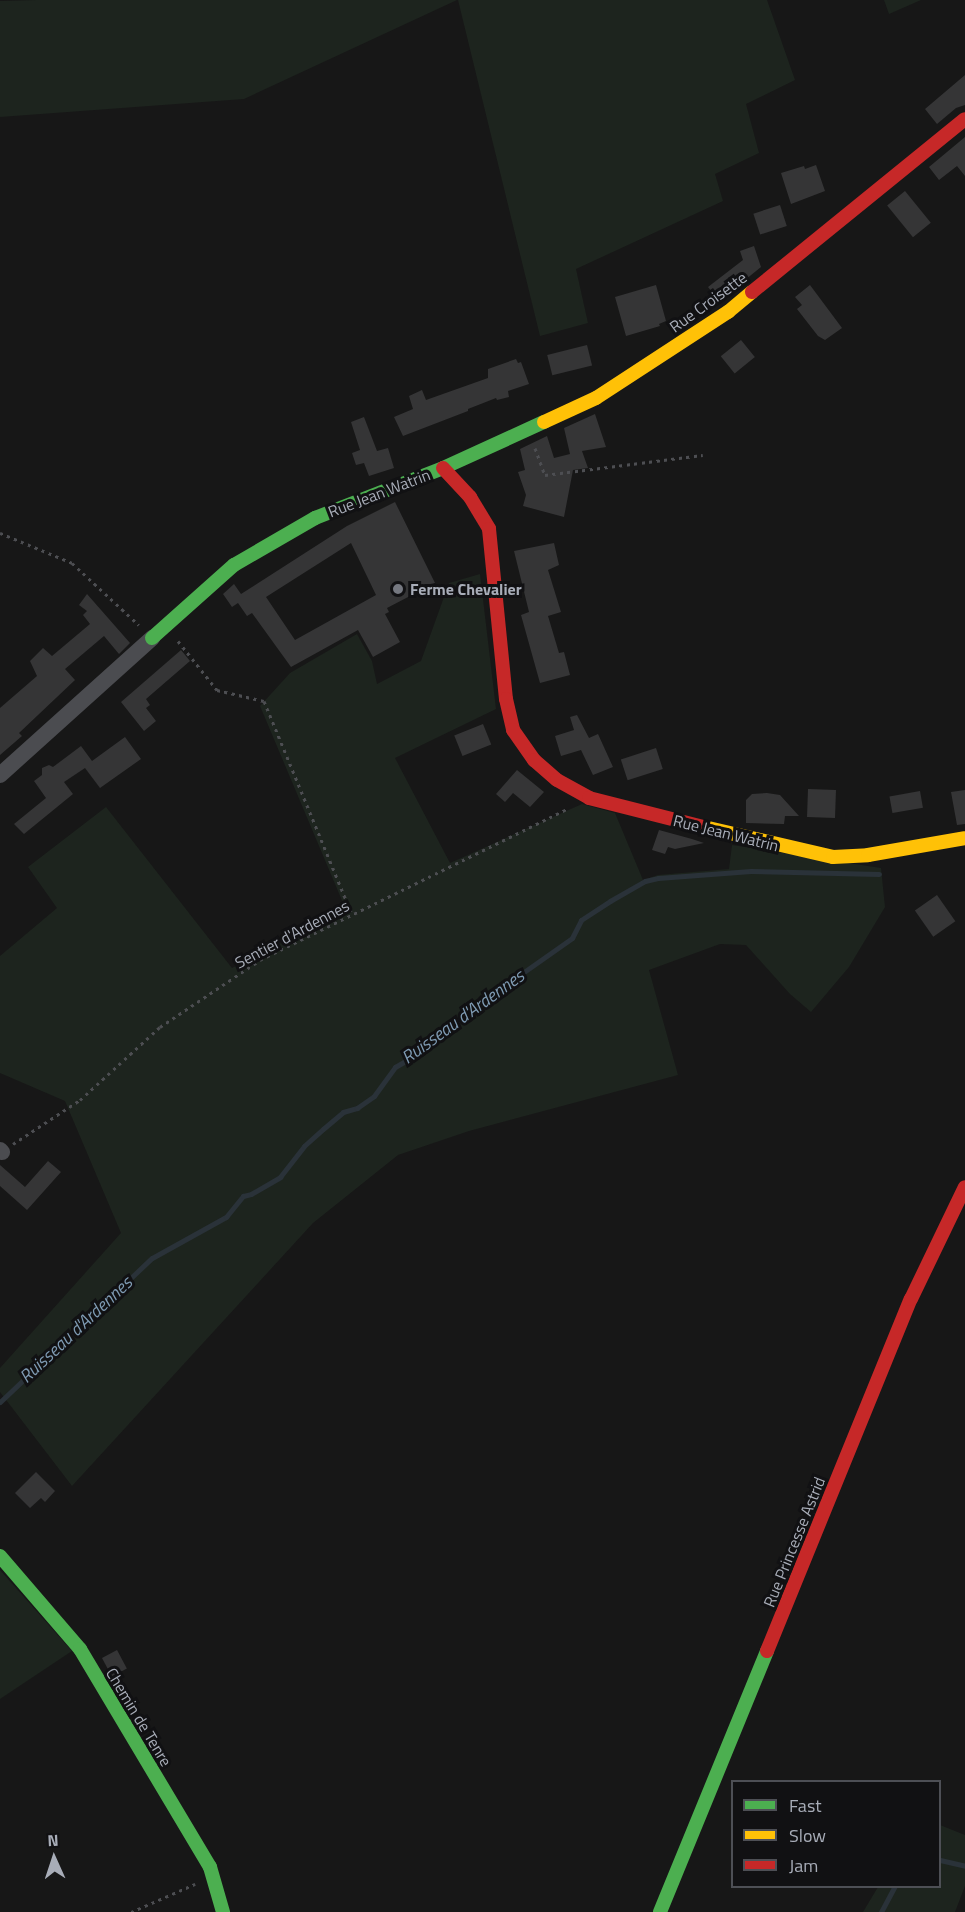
<!DOCTYPE html>
<html>
<head>
<meta charset="utf-8">
<style>
  body { margin:0 }
  #map { position:relative; width:965px; height:1912px; overflow:hidden; background:#171717; font-family:"Titillium Web",sans-serif }
  div>[style] { position:absolute }
  .green>* { inset:0; background:#1d241e }
  .stream>* { height:5px; margin:-2.5px; padding:0 2.5px; transform-origin:2.5px; border-radius:2.5px; background:#2a3239 }
  .building>* { inset:0; background:#353536; transform-origin:0 0 }
  .path>* { height:3px; margin-top:-1.5px; transform-origin:0; background:repeating-linear-gradient(90deg,#4d4e52 0 3px,transparent 0 7.5px) }
  .street>* { height:16px; margin:-8px; padding:0 8px; transform-origin:8px; border-radius:8px; background:#4b4c50 }
  .fast>* { height:14px; margin:-7px; padding:0 7px; transform-origin:7px; border-radius:7px; background:#4caf50 }
  .slow>* { height:14px; margin:-7px; padding:0 7px; transform-origin:7px; border-radius:7px; background:#ffc107 }
  .jam>* { height:14px; margin:-7px; padding:0 7px; transform-origin:7px; border-radius:7px; background:#c62828 }
  .dots>* { width:16px; height:16px; translate:-50% -50%; box-sizing:border-box; border:3px solid #111113; border-radius:50% }
  span { translate:-50% -50%; white-space:nowrap; text-align:center; line-height:1.15; -webkit-text-stroke:6px #111113; paint-order:stroke }
  .street-label { font-size:16px; color:#a8adb8 }
  .poi-label { font-size:16px; color:#a8adb8; font-weight:700 }
  .left { translate:0 -50%; text-align:left }
  .water-label { font-size:18px; color:#7f9bb3; font-style:italic }
  .legend { position:absolute; left:731px; top:1780px; width:210px; height:108px; box-sizing:border-box; background:#111113; border:2px solid #4d4f55; margin:0; padding:8px 10px; list-style:none; font-size:18px; color:#a8adb8 }
  .legend li { display:flex; align-items:center; gap:12px; height:30px }
  .legend b { width:30px; border:2px solid #4d4f55 }
  .north { position:absolute; left:24px; top:1828px; width:60px; height:60px; -webkit-text-stroke:4px #111113; paint-order:stroke; rotate:357deg; font-size:16px; font-weight:700; line-height:24px; text-align:center; color:#a8adb8 }
  .north::after { content:''; display:block; margin:auto; width:21px; height:27px; background:#a8adb8; clip-path:polygon(50% 0,100% 100%,50% 72%,0 100%) }
</style>
</head>
<body>
<div id="map">
  <div class="green">
    <i style="clip-path:polygon(36px 0,457px 0,244px 99px,0 117px,0 1px)"></i>
    <i style="clip-path:polygon(458px 0,767px 0,795px 80px,746px 104px,759px 153px,715px 174px,723px 201px,576px 269px,588px 323px,540px 336px)"></i>
    <i style="clip-path:polygon(884px 0,921px 0,889px 14px)"></i>
    <i style="clip-path:polygon(480px 574px,496px 709px,395px 758px,450px 863px,582px 804px,615px 813px,643px 880px,658px 875px,729px 869px,732px 845px,881px 868px,885px 907px,849px 967px,811px 1012px,790px 994px,746px 945px,720px 944px,649px 970px,678px 1075px,469px 1131px,398px 1155px,313px 1223px,72px 1486px,0 1392px,0 1368px,121px 1233px,65px 1101px,0 1073px,0 956px,57px 908px,28px 867px,106px 807px,232px 968px,346px 910px,260px 706px,290px 673px,357px 634px,372px 661px,377px 684px,421px 661px,449px 583px)"></i>
    <i style="clip-path:polygon(0 1570px,72px 1651px,0 1699px)"></i>
    <i style="clip-path:polygon(940px 1825px,965px 1835px,965px 1886px,955px 1912px,863px 1912px,878px 1887px,940px 1886px)"></i>
  </div>
  <div class="stream">
    <i style="left:0;top:1402px;width:209px;rotate:-43.5deg"></i>
    <i style="left:152px;top:1258px;width:85px;rotate:-29deg"></i>
    <i style="left:226px;top:1217px;width:27px;rotate:-51deg"></i>
    <i style="left:243px;top:1196px;width:8px;rotate:-14deg"></i>
    <i style="left:251px;top:1194px;width:34px;rotate:-30deg"></i>
    <i style="left:280px;top:1177px;width:39px;rotate:-52deg"></i>
    <i style="left:304px;top:1146px;width:25px;rotate:-42deg"></i>
    <i style="left:323px;top:1129px;width:26px;rotate:-40deg"></i>
    <i style="left:343px;top:1112px;width:15px;rotate:-16deg"></i>
    <i style="left:357px;top:1108px;width:21px;rotate:-35deg"></i>
    <i style="left:374px;top:1096px;width:36px;rotate:-54deg"></i>
    <i style="left:395px;top:1067px;width:38px;rotate:-30deg"></i>
    <i style="left:428px;top:1048px;width:57px;rotate:-42.1deg"></i>
    <i style="left:470px;top:1010px;width:125px;rotate:-35.2deg"></i>
    <i style="left:572px;top:938px;width:20px;rotate:-63deg"></i>
    <i style="left:581px;top:920px;width:35px;rotate:-33deg"></i>
    <i style="left:610px;top:901px;width:40px;rotate:-29.7deg"></i>
    <i style="left:645px;top:881px;width:13px;rotate:-13deg"></i>
    <i style="left:658px;top:878px;width:93px;rotate:-4.3deg"></i>
    <i style="left:751px;top:871px;width:128px;rotate:1.3deg"></i>
    <i style="left:940px;top:1860px;width:26px;rotate:13deg"></i>
    <i style="left:881px;top:1912px;width:30px;rotate:-62deg"></i>
  </div>
  <div class="building">
    <i style="clip-path:polygon(965px 75px,965px 105px,956px 108px,937px 124px,925px 109px)"></i>
    <i style="clip-path:polygon(965px 137px,965px 176px,957px 166px,939px 180px,929px 167px)"></i>
    <i style="clip-path:polygon(816px 165px,825px 191px,791px 204px,781px 173px,804px 166px,805px 169px)"></i>
    <i style="left:905px;top:191px;width:41px;height:23px;rotate:51deg"></i>
    <i style="left:780px;top:205px;width:22px;height:28px;rotate:72deg"></i>
    <i style="clip-path:polygon(754px 246px,761px 267px,719px 301px,708px 287px,743px 260px,740px 251px)"></i>
    <i style="clip-path:polygon(656px 285px,666px 321px,659px 324px,660px 326px,626px 336px,615px 297px)"></i>
    <i style="clip-path:polygon(810px 285px,842px 328px,825px 340px,818px 336px,797px 309px,802px 305px,795px 297px)"></i>
    <i style="left:741px;top:340px;width:22px;height:26px;rotate:51deg"></i>
    <i style="left:587px;top:345px;width:21px;height:41px;rotate:76deg"></i>
    <i style="clip-path:polygon(516px 359px,518px 363px,521px 362px,529px 384px,508px 391px,509px 397px,497px 400px,496px 398px,468px 409px,468px 411px,403px 436px,394px 417px,413px 409px,409px 396px,422px 390px,426px 400px,488px 378px,488px 369px)"></i>
    <i style="clip-path:polygon(595px 414px,606px 447px,582px 451px,588px 468px,573px 470px,564px 517px,523px 506px,526px 495px,518px 472px,525px 470px,520px 449px,547px 436px,554px 458px,570px 454px,564px 428px)"></i>
    <i style="clip-path:polygon(364px 417px,377px 451px,388px 448px,394px 468px,369px 476px,364px 463px,356px 465px,352px 453px,360px 450px,351px 422px)"></i>
    <i style="clip-path:polygon(evenodd,395px 502px,435px 583px,387px 608px,389px 612px,385px 614px,400px 642px,373px 657px,358px 630px,291px 667px,252px 613px,247px 616px,238px 603px,232px 607px,223px 594px,234px 584px,241px 594px,347px 526px,395px 502px,351px 543px,376px 595px,295px 640px,266px 597px,351px 543px)"></i>
    <i style="clip-path:polygon(554px 543px,559px 565px,548px 570px,561px 612px,548px 616px,559px 653px,564px 652px,570px 675px,540px 683px,521px 615px,529px 612px,514px 551px)"></i>
    <i style="clip-path:polygon(87px 594px,130px 643px,119px 654px,104px 636px,65px 669px,75px 680px,19px 733px,22px 736px,0 755px,0 708px,37px 676px,30px 661px,43px 648px,52px 656px,90px 624px,83px 615px,87px 611px,79px 605px)"></i>
    <i style="clip-path:polygon(181px 650px,190px 661px,146px 699px,150px 705px,146px 708px,156px 721px,144px 731px,121px 702px)"></i>
    <i style="clip-path:polygon(577px 715px,589px 738px,598px 734px,613px 767px,593px 775px,581px 750px,561px 756px,555px 736px,574px 730px,570px 717px)"></i>
    <i style="left:483px;top:724px;width:22px;height:31px;rotate:68deg"></i>
    <i style="clip-path:polygon(125px 737px,141px 759px,100px 788px,85px 768px,64px 782px,73px 794px,24px 834px,14px 824px,46px 798px,34px 781px,42px 775px,42px 768px,49px 765px,53px 767px,81px 746px,92px 761px)"></i>
    <i style="left:656px;top:748px;width:22px;height:37px;rotate:72deg"></i>
    <i style="clip-path:polygon(517px 770px,544px 792px,530px 807px,513px 793px,505px 802px,496px 794px)"></i>
    <i style="left:808px;top:789px;width:28px;height:28px;rotate:2deg"></i>
    <i style="clip-path:polygon(965px 790px,965px 824px,957px 825px,951px 792px)"></i>
    <i style="left:920px;top:791px;width:17px;height:31px;rotate:80deg"></i>
    <i style="clip-path:polygon(767px 793px,780px 795px,799px 816px,785px 816px,784px 824px,746px 823px,746px 800px,752px 794px)"></i>
    <i style="clip-path:polygon(659px 830px,692px 839px,704px 843px,675px 849px,668px 847px,665px 854px,652px 850px)"></i>
    <i style="left:937px;top:895px;width:32px;height:27px;rotate:55deg"></i>
    <i style="clip-path:polygon(48px 1161px,61px 1172px,27px 1210px,0 1186px,0 1165px,25px 1187px)"></i>
    <i style="clip-path:polygon(36px 1472px,55px 1491px,45px 1502px,41px 1498px,30px 1508px,15px 1493px)"></i>
    <i style="left:117px;top:1650px;width:21px;height:17px;rotate:62deg"></i>
  </div>
  <div class="path">
    <i style="left:535px;top:448px;width:29px;rotate:70deg"></i>
    <i style="left:545px;top:475px;width:159px;rotate:-7.2deg"></i>
    <i style="left:0;top:533px;width:78px;rotate:22.6deg"></i>
    <i style="left:72px;top:563px;width:91px;rotate:42.8deg"></i>
    <i style="left:178px;top:641px;width:63px;rotate:51.5deg"></i>
    <i style="left:217px;top:690px;width:48px;rotate:13.2deg"></i>
    <i style="left:264px;top:701px;width:231px;rotate:67.6deg"></i>
    <i style="left:13px;top:1144px;width:80px;rotate:-33.3deg"></i>
    <i style="left:80px;top:1100px;width:108px;rotate:-42.4deg"></i>
    <i style="left:160px;top:1027px;width:120px;rotate:-33.8deg"></i>
    <i style="left:260px;top:960px;width:342px;rotate:-26.2deg"></i>
    <i style="left:131px;top:1912px;width:70px;rotate:-23.6deg"></i>
  </div>
  <div class="street">
    <i style="left:0;top:775px;width:205px;rotate:-42deg"></i>
    <i style="left:0;top:1150px;width:3px;rotate:45deg"></i>
  </div>
  <div class="fast">
    <i style="left:152px;top:638px;width:110px;rotate:-41.7deg"></i>
    <i style="left:234px;top:565px;width:94px;rotate:-30.1deg"></i>
    <i style="left:315px;top:518px;width:137px;rotate:-21.3deg"></i>
    <i style="left:443px;top:468px;width:111px;rotate:-24.5deg"></i>
    <i style="left:0;top:1556px;width:123px;rotate:49.3deg"></i>
    <i style="left:80px;top:1649px;width:254px;rotate:59.2deg"></i>
    <i style="left:210px;top:1867px;width:47px;rotate:73.9deg"></i>
    <i style="left:660px;top:1912px;width:282px;rotate:-67.7deg"></i>
  </div>
  <div class="slow">
    <i style="left:544px;top:422px;width:57px;rotate:-24.8deg"></i>
    <i style="left:596px;top:398px;width:158px;rotate:-33.1deg"></i>
    <i style="left:728px;top:312px;width:31px;rotate:-40deg"></i>
    <i style="left:704px;top:827px;width:132px;rotate:13.1deg"></i>
    <i style="left:833px;top:857px;width:35px;rotate:-3deg"></i>
    <i style="left:868px;top:855px;width:98px;rotate:-9.9deg"></i>
  </div>
  <div class="jam">
    <i style="left:752px;top:292px;width:274px;rotate:-39.1deg"></i>
    <i style="left:443px;top:468px;width:40px;rotate:47deg"></i>
    <i style="left:470px;top:497px;width:37px;rotate:59deg"></i>
    <i style="left:489px;top:529px;width:171px;rotate:84.3deg"></i>
    <i style="left:506px;top:699px;width:32px;rotate:77deg"></i>
    <i style="left:513px;top:730px;width:37px;rotate:55deg"></i>
    <i style="left:534px;top:760px;width:30px;rotate:41deg"></i>
    <i style="left:557px;top:780px;width:37px;rotate:29deg"></i>
    <i style="left:589px;top:798px;width:119px;rotate:14.2deg"></i>
    <i style="left:767px;top:1651px;width:380px;rotate:-67.8deg"></i>
    <i style="left:911px;top:1299px;width:124px;rotate:-64.3deg"></i>
  </div>
  <div class="dots">
    <i style="left:398px;top:589px;background:#757880"></i>
  </div>
  <div class="street-label">
    <span style="left:708px;top:302px;rotate:-36deg">Rue Croisette</span>
    <span style="left:379px;top:493px;rotate:-21deg">Rue Jean Watrin</span>
    <span style="left:726px;top:833px;rotate:14deg">Rue Jean Watrin</span>
    <span style="left:292px;top:934px;rotate:-28deg">Sentier d'Ardennes</span>
    <span style="left:794px;top:1542px;rotate:-68deg">Rue Princesse Astrid</span>
    <span style="left:139px;top:1717px;rotate:59deg">Chemin de Tenre</span>
  </div>
  <div class="poi-label">
    <span class="left" style="left:410px;top:589px">Ferme Chevalier</span>
  </div>
  <div class="water-label">
    <span style="left:463px;top:1017px;rotate:-36deg">Ruisseau d'Ardennes</span>
    <span style="left:76px;top:1330px;rotate:-43deg">Ruisseau d'Ardennes</span>
  </div>
  <ul class="legend">
  <li><b style="height:8px;background:#4caf50"></b>Fast</li>
  <li><b style="height:8px;background:#ffc107"></b>Slow</li>
  <li><b style="height:8px;background:#c62828"></b>Jam</li>
  </ul>
  <div class="north">N</div>
</div>
</body>
</html>
